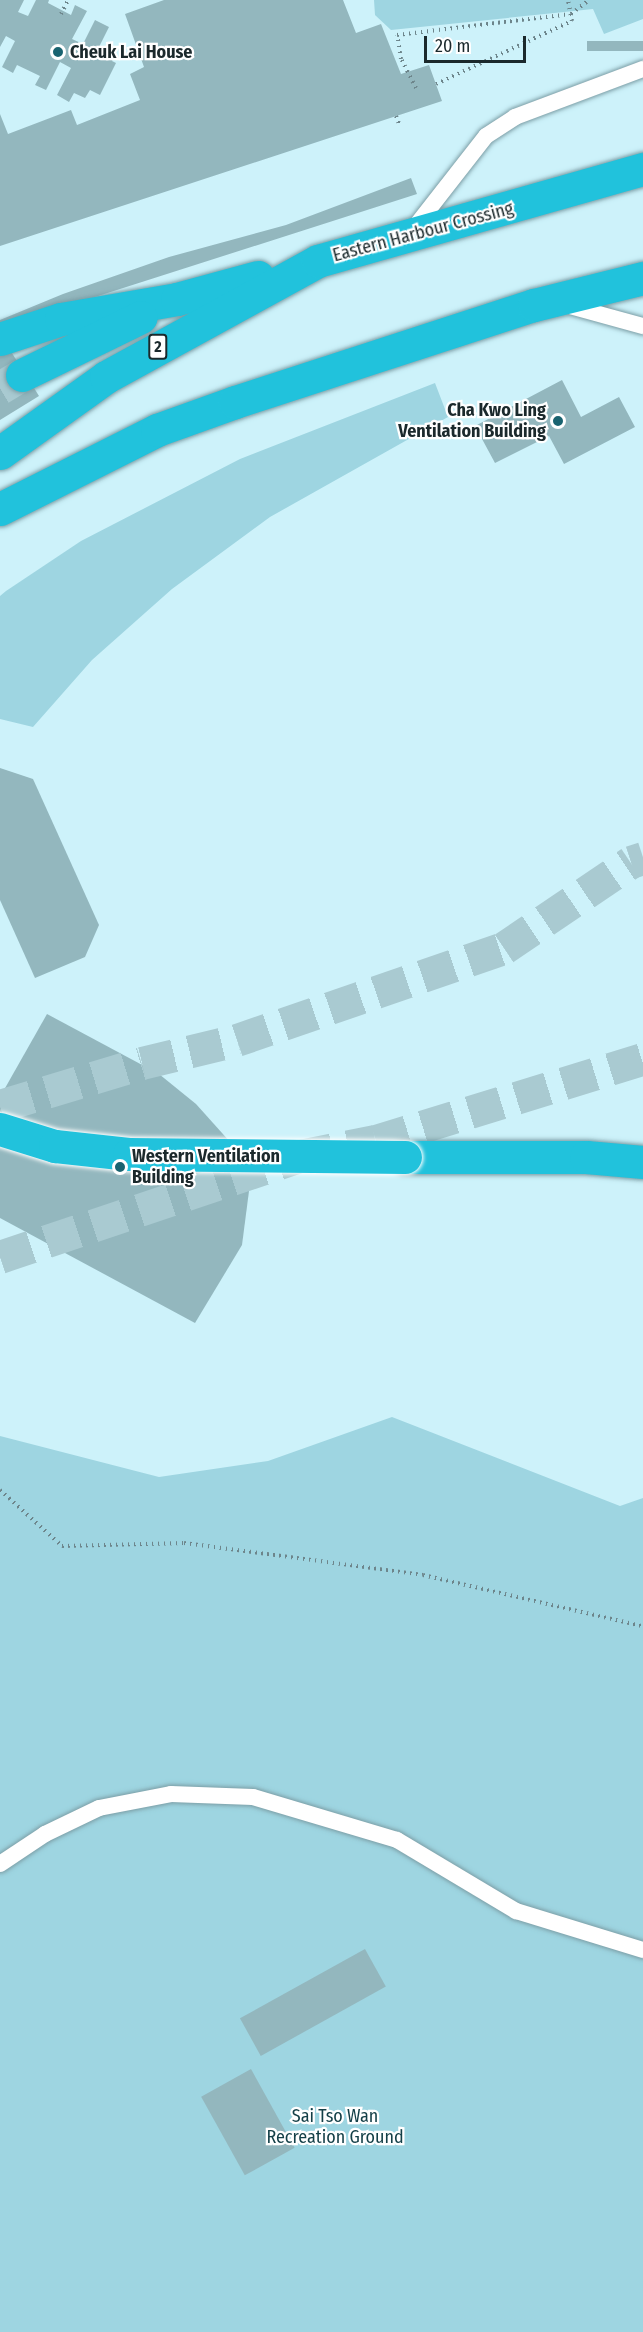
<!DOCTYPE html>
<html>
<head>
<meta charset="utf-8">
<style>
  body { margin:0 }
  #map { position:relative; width:643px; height:2332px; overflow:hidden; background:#cdf2fa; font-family:"Fira Sans Condensed",sans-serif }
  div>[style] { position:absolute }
  .green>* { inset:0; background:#9ed5e1 }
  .building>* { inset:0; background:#93b7be; transform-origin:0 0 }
  .trunk-tunnel>* { height:33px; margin-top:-16.5px; transform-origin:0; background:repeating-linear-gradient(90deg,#a9cad1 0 33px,transparent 0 49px) }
  .motorway-tunnel>* { height:33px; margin-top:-16.5px; transform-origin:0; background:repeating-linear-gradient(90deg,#a9cad1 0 33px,transparent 0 49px) }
  .path>* { height:4px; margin-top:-2px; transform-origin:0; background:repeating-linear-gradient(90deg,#6d858b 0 1.5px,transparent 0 6px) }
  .roads { filter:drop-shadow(0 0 2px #7c9ea6) drop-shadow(0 0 2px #7c9ea6) }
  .service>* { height:16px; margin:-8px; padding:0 8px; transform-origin:8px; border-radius:8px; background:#fff }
  .motorway>* { height:33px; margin:-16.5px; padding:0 16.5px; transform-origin:16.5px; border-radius:16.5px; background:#21c2dc }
  .bridges { filter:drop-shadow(0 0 2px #fff) drop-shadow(0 0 2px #fff) }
  .motorway-bridge>* { height:33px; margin:-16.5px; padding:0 16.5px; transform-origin:16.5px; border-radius:16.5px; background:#21c2dc }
  .dots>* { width:16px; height:16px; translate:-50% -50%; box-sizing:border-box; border:3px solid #fff; border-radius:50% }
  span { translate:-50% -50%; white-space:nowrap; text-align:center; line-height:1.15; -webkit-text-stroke:4.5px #fff; paint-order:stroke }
  .shield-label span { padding:2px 4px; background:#fff; border:2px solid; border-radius:4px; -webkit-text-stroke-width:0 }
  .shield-label { font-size:16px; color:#1b292c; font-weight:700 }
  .poi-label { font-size:18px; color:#1b292c; font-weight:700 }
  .left { translate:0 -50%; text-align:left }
  .right { translate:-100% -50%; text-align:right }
  .street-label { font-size:18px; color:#1b292c }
  .park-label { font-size:18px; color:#133f47 }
  .scale { position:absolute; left:424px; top:36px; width:102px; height:27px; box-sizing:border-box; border:3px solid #1b292c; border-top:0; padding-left:8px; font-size:18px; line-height:21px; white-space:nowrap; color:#1b292c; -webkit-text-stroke:4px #fff; paint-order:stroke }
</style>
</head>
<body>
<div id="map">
  <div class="green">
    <i style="clip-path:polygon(374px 0,643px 0,643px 19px,604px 34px,593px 9px,391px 30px,375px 15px)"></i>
    <i style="clip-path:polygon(435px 383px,448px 417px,270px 517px,172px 589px,92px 660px,33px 727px,0 719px,0 596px,6px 591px,81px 541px,240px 459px)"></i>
    <i style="clip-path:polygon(392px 1417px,620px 1506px,643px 1498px,643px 2332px,0 2332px,0 1436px,159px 1477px,268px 1461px)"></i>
  </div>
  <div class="building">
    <i style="clip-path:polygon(0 0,24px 0,18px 12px,28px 16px,36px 0,49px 0,48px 3px,71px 15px,75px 5px,87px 11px,72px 39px,83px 44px,95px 20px,109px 27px,99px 47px,115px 56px,112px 61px,116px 63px,100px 95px,90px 90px,85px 98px,74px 93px,69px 102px,57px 95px,71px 68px,60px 62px,46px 90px,35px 85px,40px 76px,17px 65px,13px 73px,2px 67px,15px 41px,6px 36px,0 47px)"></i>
    <i style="clip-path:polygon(164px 0,343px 0,356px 33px,381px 24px,401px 74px,429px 65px,442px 101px,0 246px,0 114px,8px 134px,71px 110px,77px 125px,140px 100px,130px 74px,144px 67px,125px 14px)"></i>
    <i style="left:643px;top:41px;width:10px;height:56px;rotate:90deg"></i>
    <i style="clip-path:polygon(411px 178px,417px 194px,70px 305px,0 333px,0 320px,63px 294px,169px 257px,286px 225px)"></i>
    <i style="clip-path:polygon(0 334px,39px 396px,0 420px)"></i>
    <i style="clip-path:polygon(562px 380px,581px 417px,619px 397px,635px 427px,564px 464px,549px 436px,495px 463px,475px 426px)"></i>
    <i style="clip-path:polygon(0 768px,33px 779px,99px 925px,85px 957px,35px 978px,0 900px)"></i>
    <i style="clip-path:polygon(47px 1014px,159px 1074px,196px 1104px,231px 1143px,249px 1191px,242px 1245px,195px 1323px,0 1218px,0 1097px)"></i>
    <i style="left:365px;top:1949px;width:43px;height:143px;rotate:61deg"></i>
    <i style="left:251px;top:2069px;width:90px;height:57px;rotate:61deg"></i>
  </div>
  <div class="trunk-tunnel">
    <i style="left:0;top:1106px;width:148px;rotate:-16.8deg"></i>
    <i style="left:142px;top:1063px;width:98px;rotate:-13.6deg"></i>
    <i style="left:237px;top:1040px;width:282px;rotate:-19deg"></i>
    <i style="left:504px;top:948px;width:153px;rotate:-34.1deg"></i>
    <i style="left:631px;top:862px;width:13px;rotate:-18deg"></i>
    <i style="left:0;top:1257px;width:317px;rotate:-18.6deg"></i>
    <i style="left:300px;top:1156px;width:77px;rotate:-11.2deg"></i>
    <i style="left:376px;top:1141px;width:279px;rotate:-17.1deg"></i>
  </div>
  <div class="motorway-tunnel">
    <i style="left:0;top:388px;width:26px;rotate:-31deg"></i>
  </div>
  <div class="path">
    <i style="left:61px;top:14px;width:16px;rotate:-63deg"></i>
    <i style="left:436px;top:84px;width:150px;rotate:-24.9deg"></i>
    <i style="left:572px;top:21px;width:21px;rotate:-101deg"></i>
    <i style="left:416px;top:88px;width:33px;rotate:-117deg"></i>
    <i style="left:401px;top:59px;width:24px;rotate:-99deg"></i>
    <i style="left:397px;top:35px;width:175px;rotate:-6.9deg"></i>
    <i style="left:571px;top:14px;width:23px;rotate:-38deg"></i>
    <i style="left:396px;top:116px;width:11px;rotate:68deg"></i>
    <i style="left:0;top:1490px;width:84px;rotate:42.1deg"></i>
    <i style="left:62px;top:1546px;width:122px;rotate:-1.4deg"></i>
    <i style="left:184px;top:1543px;width:241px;rotate:7.6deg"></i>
    <i style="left:423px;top:1575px;width:226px;rotate:13.1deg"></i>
  </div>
  <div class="roads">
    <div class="service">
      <i style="left:411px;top:232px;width:122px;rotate:-52deg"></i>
      <i style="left:486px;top:136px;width:35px;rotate:-33deg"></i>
      <i style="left:515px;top:117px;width:137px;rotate:-20.6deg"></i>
      <i style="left:566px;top:305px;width:80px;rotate:15.3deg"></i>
      <i style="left:0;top:1864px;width:54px;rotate:-33.7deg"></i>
      <i style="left:45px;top:1834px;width:60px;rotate:-25.7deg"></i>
      <i style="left:99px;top:1808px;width:73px;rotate:-11deg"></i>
      <i style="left:171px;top:1794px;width:82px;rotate:2.1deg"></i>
      <i style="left:253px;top:1797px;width:150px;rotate:16.6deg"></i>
      <i style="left:397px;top:1840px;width:139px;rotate:30.8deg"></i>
      <i style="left:516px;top:1911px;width:133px;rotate:17.1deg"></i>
    </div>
    <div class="motorway">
      <i style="left:0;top:339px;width:64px;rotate:-18.2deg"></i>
      <i style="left:61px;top:319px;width:118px;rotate:-9.8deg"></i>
      <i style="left:177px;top:299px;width:84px;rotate:-15.2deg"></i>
      <i style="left:22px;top:375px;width:132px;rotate:-26deg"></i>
      <i style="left:0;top:453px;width:130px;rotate:-35.6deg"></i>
      <i style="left:106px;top:377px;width:242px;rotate:-28.7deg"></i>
      <i style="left:318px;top:261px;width:338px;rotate:-15.8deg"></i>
      <i style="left:0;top:509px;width:176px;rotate:-26.7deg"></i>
      <i style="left:157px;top:430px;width:83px;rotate:-19.7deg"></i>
      <i style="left:235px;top:402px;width:314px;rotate:-18deg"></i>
      <i style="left:534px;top:305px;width:112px;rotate:-13.9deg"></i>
      <i style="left:405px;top:1157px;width:181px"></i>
      <i style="left:586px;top:1157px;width:57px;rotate:5deg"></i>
    </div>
  </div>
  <div class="bridges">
    <div class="motorway-bridge">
      <i style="left:0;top:1129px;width:58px;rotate:17.2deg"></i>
      <i style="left:55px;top:1146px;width:74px;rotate:6.2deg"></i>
      <i style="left:129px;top:1154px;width:276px;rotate:0.6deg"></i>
    </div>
  </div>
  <div class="dots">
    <i style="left:58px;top:52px;background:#196370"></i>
    <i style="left:558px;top:421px;background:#196370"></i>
    <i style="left:120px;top:1167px;background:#196370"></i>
  </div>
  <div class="shield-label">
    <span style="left:158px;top:347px">2</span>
  </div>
  <div class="poi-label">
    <span class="left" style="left:70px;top:52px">Cheuk Lai House</span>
    <span class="right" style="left:546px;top:421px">Cha Kwo Ling<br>Ventilation Building</span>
    <span class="left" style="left:132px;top:1167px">Western Ventilation<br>Building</span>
  </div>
  <div class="street-label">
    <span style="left:423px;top:232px;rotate:-15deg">Eastern Harbour Crossing</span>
  </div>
  <div class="park-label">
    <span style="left:335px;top:2127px">Sai Tso Wan<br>Recreation Ground</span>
  </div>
  <div class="scale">20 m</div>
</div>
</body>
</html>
